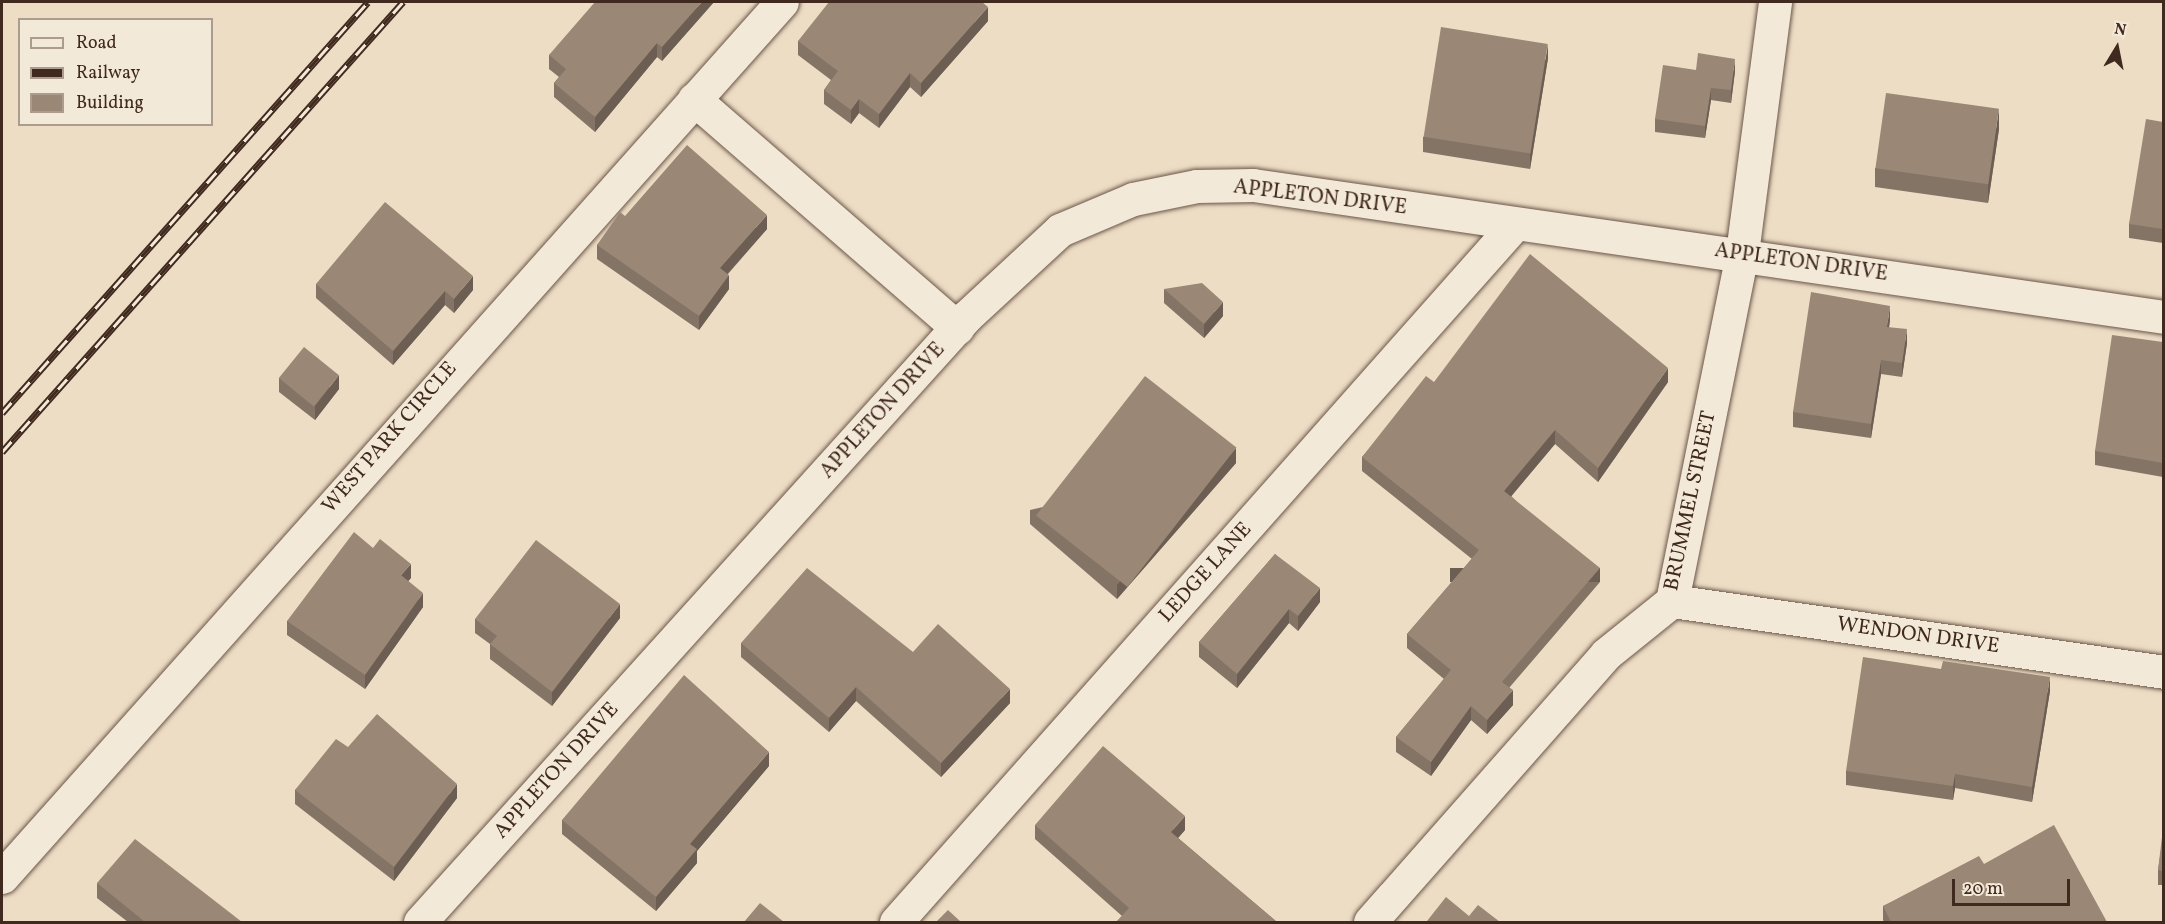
<!DOCTYPE html>
<html>
<head>
<meta charset="utf-8">
<style>
  body { margin:0 }
  #map { position:relative; width:2165px; height:924px; overflow:hidden; background:#edddc5; font-family:Vollkorn,serif }
  div>[style] { position:absolute }
  .roads { filter:drop-shadow(0 0 2px #6b5648) drop-shadow(0 0 2px #6b5648) }
  .minor>* { height:33px; margin:-16.5px; padding:0 16.5px; transform-origin:16.5px; border-radius:16.5px; background:#f3e9d9 }
  .rail>* { height:7px; margin-top:-3.5px; transform-origin:0; background:repeating-linear-gradient(90deg,#f3e9d9 0 14px,#40291e 0 28px); box-sizing:border-box; border-block:2px solid #40291e }
  .wall>* { inset:0; background:#847465 }
  .shaded-wall>* { inset:0; background:#6c5e52; transform-origin:0 0 }
  .building>* { inset:0; background:#9a8775; transform-origin:0 0 }
  span { translate:-50% -50%; white-space:nowrap; text-align:center; line-height:1.15; -webkit-text-stroke:4.5px #f3e9d9; paint-order:stroke }
  .street-label { font-size:21px; color:#40291e }
  .frame { position:absolute; inset:0; border:3px solid #40291e; pointer-events:none }
  .legend { position:absolute; left:18px; top:18px; width:195px; height:108px; box-sizing:border-box; background:#f3e9d9; border:2px solid #ab9c8e; margin:0; padding:8px 10px; list-style:none; font-size:18px; color:#40291e }
  .legend li { display:flex; align-items:center; gap:12px; height:30px }
  .legend b { width:30px; border:2px solid #ab9c8e }
  .north { position:absolute; left:2087px; top:18px; width:60px; height:60px; -webkit-text-stroke:4px #f3e9d9; paint-order:stroke; rotate:10deg; font-size:16px; font-weight:700; line-height:24px; text-align:center; color:#40291e }
  .north::after { content:''; display:block; margin:auto; width:21px; height:27px; background:#40291e; clip-path:polygon(50% 0,100% 100%,50% 72%,0 100%) }
  .scale { position:absolute; left:1952px; top:879px; width:118px; height:27px; box-sizing:border-box; border:3px solid #40291e; border-top:0; padding-left:8px; font-size:18px; line-height:21px; white-space:nowrap; color:#40291e; -webkit-text-stroke:4px #f3e9d9; paint-order:stroke }
</style>
</head>
<body>
<div id="map">
  <div class="roads">
    <div class="minor">
      <i style="left:694px;top:99px;width:349px;rotate:41deg"></i>
      <i style="left:1672px;top:601px;width:497px;rotate:8.2deg"></i>
      <i style="left:2px;top:877px;width:1172px;rotate:-48.29deg"></i>
      <i style="left:420px;top:922px;width:815px;rotate:-47.93deg"></i>
      <i style="left:966px;top:317px;width:128px;rotate:-42.8deg"></i>
      <i style="left:1060px;top:230px;width:79px;rotate:-23deg"></i>
      <i style="left:1133px;top:199px;width:65px;rotate:-11.5deg"></i>
      <i style="left:1197px;top:186px;width:56px;rotate:-1deg"></i>
      <i style="left:1253px;top:185px;width:921px;rotate:8.24deg"></i>
      <i style="left:896px;top:922px;width:933px;rotate:-48.43deg"></i>
      <i style="left:1370px;top:922px;width:357px;rotate:-48.6deg"></i>
      <i style="left:1606px;top:654px;width:85px;rotate:-38.8deg"></i>
      <i style="left:1672px;top:601px;width:355px;rotate:-78.6deg"></i>
      <i style="left:1742px;top:253px;width:253px;rotate:-82.5deg"></i>
    </div>
  </div>
  <div class="rail">
    <i style="left:2px;top:413px;width:550px;rotate:-48.31deg"></i>
    <i style="left:2px;top:452px;width:603px;rotate:-48.3deg"></i>
  </div>
  <div class="wall">
    <i style="clip-path:polygon(714px 2px,662px 61px,657px 57px,595px 132px,554px 97px,554px 83px,559px 77px,549px 69px,549px 55px)"></i>
    <i style="clip-path:polygon(988px 21px,921px 97px,910px 87px,879px 128px,859px 113px,851px 124px,824px 104px,824px 90px,831px 80px,798px 55px,798px 41px)"></i>
    <i style="clip-path:polygon(1548px 58px,1530px 169px,1423px 152px,1423px 137px)"></i>
    <i style="clip-path:polygon(1696px 70px,1735px 71px,1731px 103px,1711px 100px,1705px 138px,1655px 132px,1655px 119px)"></i>
    <i style="clip-path:polygon(2163px 122px,2163px 243px,2129px 238px,2129px 224px)"></i>
    <i style="clip-path:polygon(1999px 129px,1988px 203px,1875px 187px,1875px 168px)"></i>
    <i style="clip-path:polygon(625px 216px,767px 229px,728px 274px,729px 289px,699px 330px,597px 259px,597px 245px)"></i>
    <i style="clip-path:polygon(316px 284px,473px 290px,454px 313px,445px 305px,393px 365px,316px 298px)"></i>
    <i style="clip-path:polygon(1164px 289px,1223px 316px,1204px 338px,1164px 303px)"></i>
    <i style="clip-path:polygon(1890px 320px,1889px 327px,1907px 343px,1902px 377px,1881px 374px,1871px 438px,1793px 427px,1793px 412px)"></i>
    <i style="clip-path:polygon(2163px 342px,2163px 477px,2095px 465px,2095px 451px)"></i>
    <i style="clip-path:polygon(279px 378px,339px 389px,315px 420px,279px 392px)"></i>
    <i style="clip-path:polygon(1434px 382px,1668px 382px,1598px 482px,1555px 444px,1511px 496px,1600px 582px,1509px 688px,1513px 705px,1487px 734px,1471px 720px,1431px 776px,1396px 752px,1396px 737px,1444px 679px,1407px 648px,1407px 634px,1472px 559px,1362px 471px,1362px 457px)"></i>
    <i style="clip-path:polygon(1236px 463px,1117px 599px,1030px 524px,1030px 510px)"></i>
    <i style="clip-path:polygon(1275px 554px,1320px 602px,1298px 631px,1289px 623px,1237px 688px,1199px 657px,1199px 642px)"></i>
    <i style="clip-path:polygon(411px 578px,408px 581px,423px 607px,365px 689px,287px 635px,287px 621px)"></i>
    <i style="clip-path:polygon(620px 618px,552px 706px,490px 659px,490px 644px,475px 633px,475px 619px)"></i>
    <i style="clip-path:polygon(741px 643px,913px 652px,1010px 703px,941px 777px,856px 701px,829px 732px,741px 657px)"></i>
    <i style="clip-path:polygon(2050px 691px,2032px 802px,1955px 788px,1953px 800px,1846px 785px,1846px 771px)"></i>
    <i style="clip-path:polygon(348px 747px,457px 798px,394px 881px,295px 804px,295px 790px)"></i>
    <i style="clip-path:polygon(769px 766px,697px 851px,697px 863px,656px 911px,562px 834px,562px 820px)"></i>
    <i style="clip-path:polygon(1035px 825px,1185px 830px,1178px 838px,1277px 922px,1122px 916px,1035px 839px)"></i>
    <i style="clip-path:polygon(2163px 837px,2163px 885px,2158px 885px,2158px 870px)"></i>
    <i style="clip-path:polygon(1984px 864px,2107px 922px,1884px 922px,1883px 920px,1883px 906px)"></i>
    <i style="clip-path:polygon(97px 883px,242px 922px,128px 922px,97px 898px)"></i>
  </div>
  <div class="shaded-wall">
    <i style="clip-path:polygon(702px 2px,714px 2px,662px 61px,662px 47px)"></i>
    <i style="clip-path:polygon(988px 7px,988px 21px,921px 97px,921px 83px)"></i>
    <i style="clip-path:polygon(657px 43px,657px 57px,595px 132px,595px 117px)"></i>
    <i style="clip-path:polygon(1548px 44px,1548px 58px,1530px 169px,1530px 155px)"></i>
    <i style="clip-path:polygon(1735px 59px,1735px 71px,1731px 103px,1731px 90px)"></i>
    <i style="clip-path:polygon(910px 73px,910px 87px,879px 128px,879px 114px)"></i>
    <i style="clip-path:polygon(1711px 88px,1711px 100px,1705px 138px,1705px 126px)"></i>
    <i style="clip-path:polygon(859px 99px,859px 113px,851px 124px,851px 110px)"></i>
    <i style="clip-path:polygon(1999px 109px,1999px 129px,1988px 203px,1988px 183px)"></i>
    <i style="clip-path:polygon(767px 215px,767px 229px,720px 282px,720px 268px)"></i>
    <i style="clip-path:polygon(729px 275px,729px 289px,699px 330px,699px 316px)"></i>
    <i style="clip-path:polygon(473px 276px,473px 290px,454px 313px,454px 299px)"></i>
    <i style="clip-path:polygon(445px 291px,445px 305px,393px 365px,393px 351px)"></i>
    <i style="clip-path:polygon(1223px 302px,1223px 316px,1204px 338px,1204px 324px)"></i>
    <i style="clip-path:polygon(1890px 306px,1890px 320px,1887px 341px,1887px 327px)"></i>
    <i style="clip-path:polygon(1907px 329px,1907px 343px,1902px 377px,1902px 363px)"></i>
    <i style="clip-path:polygon(1881px 360px,1881px 374px,1871px 438px,1871px 424px)"></i>
    <i style="clip-path:polygon(1668px 368px,1668px 382px,1598px 482px,1598px 468px)"></i>
    <i style="clip-path:polygon(339px 375px,339px 389px,315px 420px,315px 406px)"></i>
    <i style="clip-path:polygon(1555px 430px,1555px 444px,1504px 505px,1504px 491px)"></i>
    <i style="clip-path:polygon(1236px 448px,1236px 463px,1117px 599px,1117px 585px)"></i>
    <i style="clip-path:polygon(411px 564px,411px 578px,401px 589px,401px 575px)"></i>
    <i style="left:1600px;top:568px;width:14px;height:150px;rotate:90deg"></i>
    <i style="clip-path:polygon(1320px 588px,1320px 602px,1298px 631px,1298px 616px)"></i>
    <i style="clip-path:polygon(423px 593px,423px 607px,365px 689px,365px 675px)"></i>
    <i style="clip-path:polygon(620px 604px,620px 618px,552px 706px,552px 692px)"></i>
    <i style="clip-path:polygon(1289px 609px,1289px 623px,1237px 688px,1237px 674px)"></i>
    <i style="clip-path:polygon(2050px 677px,2050px 691px,2032px 802px,2032px 787px)"></i>
    <i style="clip-path:polygon(856px 687px,856px 701px,829px 732px,829px 718px)"></i>
    <i style="clip-path:polygon(1010px 689px,1010px 703px,941px 777px,941px 763px)"></i>
    <i style="clip-path:polygon(1513px 690px,1513px 705px,1487px 734px,1487px 720px)"></i>
    <i style="clip-path:polygon(1471px 706px,1471px 720px,1431px 776px,1431px 762px)"></i>
    <i style="clip-path:polygon(769px 752px,769px 766px,697px 851px,697px 863px,656px 911px,656px 897px,690px 844px)"></i>
    <i style="clip-path:polygon(1955px 774px,1955px 788px,1953px 800px,1953px 786px)"></i>
    <i style="clip-path:polygon(457px 784px,457px 798px,394px 881px,394px 867px)"></i>
    <i style="clip-path:polygon(1185px 816px,1185px 830px,1171px 846px,1171px 832px)"></i>
  </div>
  <div class="building">
    <i style="clip-path:polygon(595px 2px,702px 2px,662px 47px,657px 43px,595px 117px,554px 83px,566px 69px,549px 55px)"></i>
    <i style="clip-path:polygon(829px 2px,982px 2px,988px 7px,921px 83px,910px 73px,879px 114px,859px 99px,851px 110px,824px 90px,838px 71px,798px 41px)"></i>
    <i style="left:1441px;top:27px;width:108px;height:111px;rotate:9deg"></i>
    <i style="clip-path:polygon(1698px 53px,1735px 59px,1731px 90px,1711px 88px,1705px 126px,1655px 119px,1663px 65px,1696px 70px)"></i>
    <i style="left:1886px;top:93px;width:114px;height:76px;rotate:8deg"></i>
    <i style="clip-path:polygon(2146px 119px,2163px 122px,2163px 229px,2129px 224px)"></i>
    <i style="clip-path:polygon(687px 145px,767px 215px,720px 268px,729px 275px,699px 316px,597px 245px,620px 212px,625px 216px)"></i>
    <i style="clip-path:polygon(385px 202px,473px 276px,454px 299px,445px 291px,393px 351px,316px 284px)"></i>
    <i style="clip-path:polygon(1530px 254px,1668px 368px,1598px 468px,1555px 430px,1504px 491px,1600px 568px,1502px 682px,1513px 690px,1487px 720px,1471px 706px,1431px 762px,1396px 737px,1451px 670px,1407px 634px,1479px 550px,1362px 457px,1426px 376px,1434px 382px)"></i>
    <i style="clip-path:polygon(1202px 283px,1223px 302px,1204px 324px,1164px 289px)"></i>
    <i style="clip-path:polygon(1811px 292px,1890px 306px,1887px 327px,1907px 329px,1902px 363px,1881px 360px,1871px 424px,1793px 412px)"></i>
    <i style="clip-path:polygon(2112px 335px,2163px 342px,2163px 463px,2095px 451px)"></i>
    <i style="left:304px;top:347px;width:45px;height:40px;rotate:39deg"></i>
    <i style="left:1145px;top:376px;width:116px;height:177px;rotate:38deg"></i>
    <i style="clip-path:polygon(354px 532px,373px 548px,380px 539px,411px 564px,401px 575px,423px 593px,365px 675px,287px 621px)"></i>
    <i style="clip-path:polygon(536px 540px,620px 604px,552px 692px,490px 644px,497px 636px,475px 619px)"></i>
    <i style="clip-path:polygon(1275px 554px,1320px 588px,1298px 616px,1289px 609px,1237px 674px,1199px 642px)"></i>
    <i style="clip-path:polygon(807px 568px,913px 652px,938px 624px,1010px 689px,941px 763px,856px 687px,829px 718px,741px 643px)"></i>
    <i style="clip-path:polygon(1863px 657px,1941px 669px,1943px 661px,2050px 677px,2032px 787px,1955px 774px,1953px 786px,1846px 771px)"></i>
    <i style="clip-path:polygon(684px 675px,769px 752px,690px 844px,697px 849px,656px 897px,562px 820px)"></i>
    <i style="clip-path:polygon(377px 714px,457px 784px,394px 867px,295px 790px,336px 739px,348px 747px)"></i>
    <i style="clip-path:polygon(1103px 746px,1185px 816px,1171px 832px,1277px 922px,1116px 922px,1129px 908px,1035px 825px)"></i>
    <i style="clip-path:polygon(2054px 825px,2107px 922px,1891px 922px,1883px 906px,1979px 856px,1984px 864px)"></i>
    <i style="clip-path:polygon(2162px 837px,2163px 837px,2163px 871px,2158px 870px)"></i>
    <i style="clip-path:polygon(135px 839px,242px 922px,145px 922px,97px 883px)"></i>
    <i style="clip-path:polygon(1446px 897px,1469px 916px,1478px 905px,1500px 922px,1428px 922px,1427px 921px)"></i>
    <i style="clip-path:polygon(760px 903px,784px 922px,744px 922px)"></i>
    <i style="clip-path:polygon(948px 910px,961px 922px,936px 922px)"></i>
  </div>
  <div class="street-label">
    <span style="left:1320px;top:198px;rotate:7deg">APPLETON DRIVE</span>
    <span style="left:1801px;top:263px;rotate:8deg">APPLETON DRIVE</span>
    <span style="left:883px;top:411px;rotate:-48deg">APPLETON DRIVE</span>
    <span style="left:390px;top:438px;rotate:-49deg">WEST PARK CIRCLE</span>
    <span style="left:1691px;top:501px;rotate:-78deg">BRUMMEL STREET</span>
    <span style="left:1206px;top:573px;rotate:-48deg">LEDGE LANE</span>
    <span style="left:1918px;top:636px;rotate:8deg">WENDON DRIVE</span>
    <span style="left:557px;top:771px;rotate:-48deg">APPLETON DRIVE</span>
  </div>
  <div class="frame"></div>
  <ul class="legend">
  <li><b style="height:8px;background:#f3e9d9"></b>Road</li>
  <li><b style="height:8px;background:#40291e"></b>Railway</li>
  <li><b style="height:16px;background:#9a8775"></b>Building</li>
  </ul>
  <div class="north">N</div>
  <div class="scale">20 m</div>
</div>
</body>
</html>
